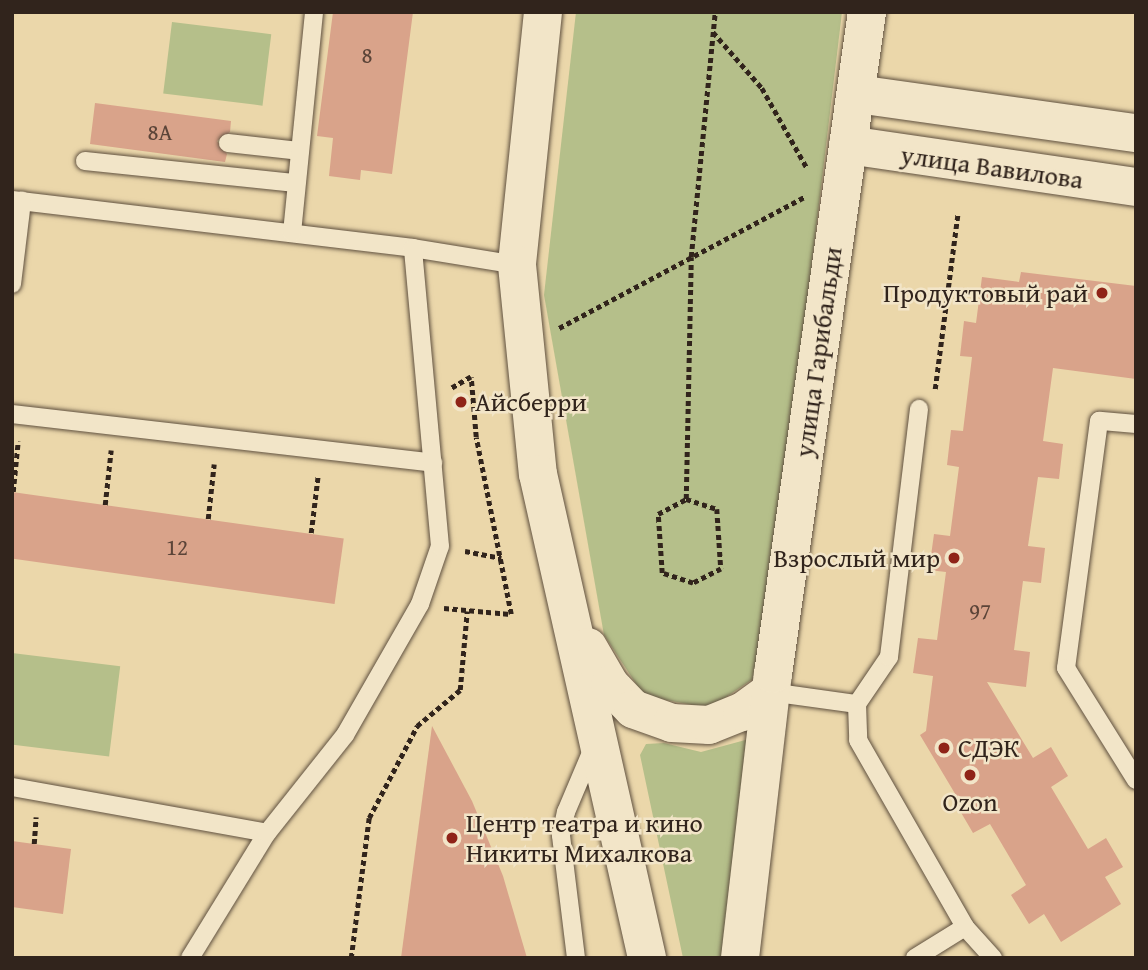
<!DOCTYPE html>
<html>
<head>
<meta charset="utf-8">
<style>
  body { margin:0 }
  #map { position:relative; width:1148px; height:970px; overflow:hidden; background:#ebd7aa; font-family:"Gentium Book Plus",serif }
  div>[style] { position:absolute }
  .green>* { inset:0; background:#b5bf8a; transform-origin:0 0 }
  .building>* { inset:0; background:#d9a38a; transform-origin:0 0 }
  .path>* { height:4.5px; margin-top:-2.25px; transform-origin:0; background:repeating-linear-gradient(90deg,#31241c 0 5px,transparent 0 8.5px) }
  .roads { filter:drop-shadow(0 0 2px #605140) drop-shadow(0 0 2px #605140) }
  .service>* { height:18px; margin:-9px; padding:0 9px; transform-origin:9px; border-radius:9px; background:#f2e5c8 }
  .tertiary>* { height:38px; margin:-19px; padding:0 19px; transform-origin:19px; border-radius:19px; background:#f2e5c8 }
  .dots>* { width:19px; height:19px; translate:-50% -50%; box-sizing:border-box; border:4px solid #f2e5c8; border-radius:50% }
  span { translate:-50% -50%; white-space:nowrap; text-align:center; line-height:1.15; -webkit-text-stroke:5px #f2e5c8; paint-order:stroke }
  .number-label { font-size:23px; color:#5b4438 }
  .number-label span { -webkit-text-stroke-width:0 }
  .street-label { font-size:26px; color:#31241c }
  .poi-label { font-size:26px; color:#31241c }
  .right { translate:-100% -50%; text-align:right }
  .left { translate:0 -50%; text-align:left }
  .frame { position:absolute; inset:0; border:14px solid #31241c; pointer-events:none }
</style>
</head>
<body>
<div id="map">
  <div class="green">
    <i style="clip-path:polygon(576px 12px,842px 12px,763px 672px,710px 708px,644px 696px,604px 635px,544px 295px)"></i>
    <i style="left:172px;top:22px;width:100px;height:72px;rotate:7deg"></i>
    <i style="left:12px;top:653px;width:109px;height:91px;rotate:7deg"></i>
    <i style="clip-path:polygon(749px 739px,736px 958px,683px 958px,640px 755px,646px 744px,664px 743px,701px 752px)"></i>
  </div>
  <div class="building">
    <i style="clip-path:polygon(333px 12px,413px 12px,392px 174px,361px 170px,360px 180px,329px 176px,333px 138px,317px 136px)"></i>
    <i style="clip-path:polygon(95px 103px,231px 121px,230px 132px,217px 141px,227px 154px,225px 162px,90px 144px)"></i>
    <i style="clip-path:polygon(1021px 272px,1136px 286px,1136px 379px,1053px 368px,1043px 441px,1063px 444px,1059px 479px,1038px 477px,1028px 546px,1045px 548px,1041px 583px,1023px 581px,1014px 650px,1030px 652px,1026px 687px,987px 682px,1033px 758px,1051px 747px,1068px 776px,1051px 787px,1088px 849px,1106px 838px,1123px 867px,1105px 877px,1121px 904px,1061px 942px,1044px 914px,1029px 924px,1011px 895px,1026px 885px,990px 824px,973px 833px,956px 804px,960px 802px,920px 735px,926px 731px,933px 676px,913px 673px,918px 638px,937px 640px,946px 572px,929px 570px,934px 534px,950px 536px,959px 467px,947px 465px,951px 430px,963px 431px,972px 357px,960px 356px,964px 321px,976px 323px,982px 277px,1019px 282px)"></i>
    <i style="left:12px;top:492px;width:335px;height:66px;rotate:8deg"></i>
    <i style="clip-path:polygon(432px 726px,472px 801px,503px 876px,527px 958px,401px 958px)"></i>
    <i style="clip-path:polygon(12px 841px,71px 849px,63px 914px,12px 907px)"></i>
  </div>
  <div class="path">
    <i style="left:713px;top:32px;width:74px;rotate:48.8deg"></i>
    <i style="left:762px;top:88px;width:92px;rotate:60.6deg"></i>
    <i style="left:559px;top:328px;width:278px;rotate:-28.1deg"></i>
    <i style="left:935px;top:389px;width:177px;rotate:-82.6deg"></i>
    <i style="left:13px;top:492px;width:51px;rotate:-84.4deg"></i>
    <i style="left:686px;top:499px;width:242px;rotate:-88.8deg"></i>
    <i style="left:691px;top:257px;width:246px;rotate:-84.4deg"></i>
    <i style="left:686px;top:499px;width:33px;rotate:18deg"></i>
    <i style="left:717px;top:509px;width:60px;rotate:86.2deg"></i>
    <i style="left:721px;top:569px;width:31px;rotate:153deg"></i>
    <i style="left:693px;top:583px;width:33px;rotate:-162deg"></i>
    <i style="left:662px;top:573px;width:59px;rotate:-93.9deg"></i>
    <i style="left:658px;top:514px;width:32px;rotate:-28deg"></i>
    <i style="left:105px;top:505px;width:55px;rotate:-83.8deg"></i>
    <i style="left:208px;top:519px;width:55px;rotate:-83.8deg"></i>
    <i style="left:311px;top:533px;width:58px;rotate:-83.1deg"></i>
    <i style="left:465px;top:551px;width:37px;rotate:11deg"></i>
    <i style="left:444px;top:608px;width:67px;rotate:5.1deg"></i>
    <i style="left:511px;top:614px;width:180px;rotate:-101.2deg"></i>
    <i style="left:476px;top:437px;width:60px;rotate:-94.8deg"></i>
    <i style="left:471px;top:377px;width:22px;rotate:150deg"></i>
    <i style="left:34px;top:844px;width:27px;rotate:-86deg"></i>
    <i style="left:351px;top:958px;width:141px;rotate:-82.7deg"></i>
    <i style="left:369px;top:818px;width:104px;rotate:-62.4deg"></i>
    <i style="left:417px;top:726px;width:56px;rotate:-39.9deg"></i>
    <i style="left:460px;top:690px;width:79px;rotate:-84.9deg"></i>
  </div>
  <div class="roads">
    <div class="service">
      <i style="left:228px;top:143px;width:71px;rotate:6.4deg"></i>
      <i style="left:85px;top:161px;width:212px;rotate:6deg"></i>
      <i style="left:12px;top:200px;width:404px;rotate:6.8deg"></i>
      <i style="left:413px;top:248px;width:105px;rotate:9.3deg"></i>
      <i style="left:292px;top:233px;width:222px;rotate:-84.3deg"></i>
      <i style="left:12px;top:284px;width:84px;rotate:-83.1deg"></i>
      <i style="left:12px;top:414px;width:424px;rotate:6.6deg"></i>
      <i style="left:1136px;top:424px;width:37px;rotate:-175deg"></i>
      <i style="left:1099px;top:421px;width:249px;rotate:97.6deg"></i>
      <i style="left:1066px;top:668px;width:132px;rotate:58deg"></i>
      <i style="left:770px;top:692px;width:88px;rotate:7.9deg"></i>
      <i style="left:857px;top:704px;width:57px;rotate:-55.8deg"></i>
      <i style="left:889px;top:657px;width:250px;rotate:-83.1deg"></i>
      <i style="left:857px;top:704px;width:36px;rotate:88deg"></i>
      <i style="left:858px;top:740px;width:215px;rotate:60.2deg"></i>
      <i style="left:965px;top:927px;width:42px;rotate:47.9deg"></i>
      <i style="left:12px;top:787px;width:259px;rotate:10.2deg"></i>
      <i style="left:190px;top:958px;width:147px;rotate:-58.4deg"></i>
      <i style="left:267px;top:833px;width:125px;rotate:-51.5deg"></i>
      <i style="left:345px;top:735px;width:151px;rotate:-60.2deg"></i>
      <i style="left:420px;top:604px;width:61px;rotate:-71deg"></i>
      <i style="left:440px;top:546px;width:299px;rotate:-95.2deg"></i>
      <i style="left:576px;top:958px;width:124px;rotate:-97deg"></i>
      <i style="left:561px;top:835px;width:24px;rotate:-78deg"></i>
      <i style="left:566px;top:812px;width:69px;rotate:-67.1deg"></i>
      <i style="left:915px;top:958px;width:59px;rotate:-31.8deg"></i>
    </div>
    <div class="tertiary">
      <i style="left:543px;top:12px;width:254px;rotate:95.9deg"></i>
      <i style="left:517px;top:265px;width:210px;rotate:84.3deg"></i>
      <i style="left:538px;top:474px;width:496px;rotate:77.3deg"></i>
      <i style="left:857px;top:94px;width:282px;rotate:8deg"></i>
      <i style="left:848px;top:145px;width:291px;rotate:8.3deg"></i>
      <i style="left:588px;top:647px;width:44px;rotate:59.9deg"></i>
      <i style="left:610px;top:685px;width:33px;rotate:46deg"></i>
      <i style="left:633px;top:709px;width:41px;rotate:19.7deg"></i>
      <i style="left:672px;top:723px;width:37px;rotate:3deg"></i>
      <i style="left:709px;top:725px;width:35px;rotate:-22deg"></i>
      <i style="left:742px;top:712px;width:34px;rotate:-36deg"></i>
      <i style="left:740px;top:958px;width:286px;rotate:-83.4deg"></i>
      <i style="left:773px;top:674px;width:669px;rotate:-81.92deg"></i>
    </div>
  </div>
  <div class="dots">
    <i style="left:1102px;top:293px;background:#8f2418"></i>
    <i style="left:461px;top:402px;background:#8f2418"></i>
    <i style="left:954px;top:558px;background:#8f2418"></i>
    <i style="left:944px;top:748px;background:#8f2418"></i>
    <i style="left:970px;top:775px;background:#8f2418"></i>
    <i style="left:452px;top:838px;background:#8f2418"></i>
  </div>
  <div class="number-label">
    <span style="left:367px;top:55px">8</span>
    <span style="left:160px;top:132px">8А</span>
    <span style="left:177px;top:547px">12</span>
    <span style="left:980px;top:611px">97</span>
  </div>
  <div class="street-label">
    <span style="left:992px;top:167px;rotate:8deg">улица Вавилова</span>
    <span style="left:818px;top:352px;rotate:-82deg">улица Гарибальди</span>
  </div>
  <div class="poi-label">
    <span class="right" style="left:1088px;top:293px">Продуктовый рай</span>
    <span class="left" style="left:475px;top:402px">Айсберри</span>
    <span class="right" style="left:940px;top:558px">Взрослый мир</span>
    <span class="left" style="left:958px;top:748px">СДЭК</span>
    <span style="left:970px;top:802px">Ozon</span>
    <span class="left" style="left:466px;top:838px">Центр театра и кино<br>Никиты Михалкова</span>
  </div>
  <div class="frame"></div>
</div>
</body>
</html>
